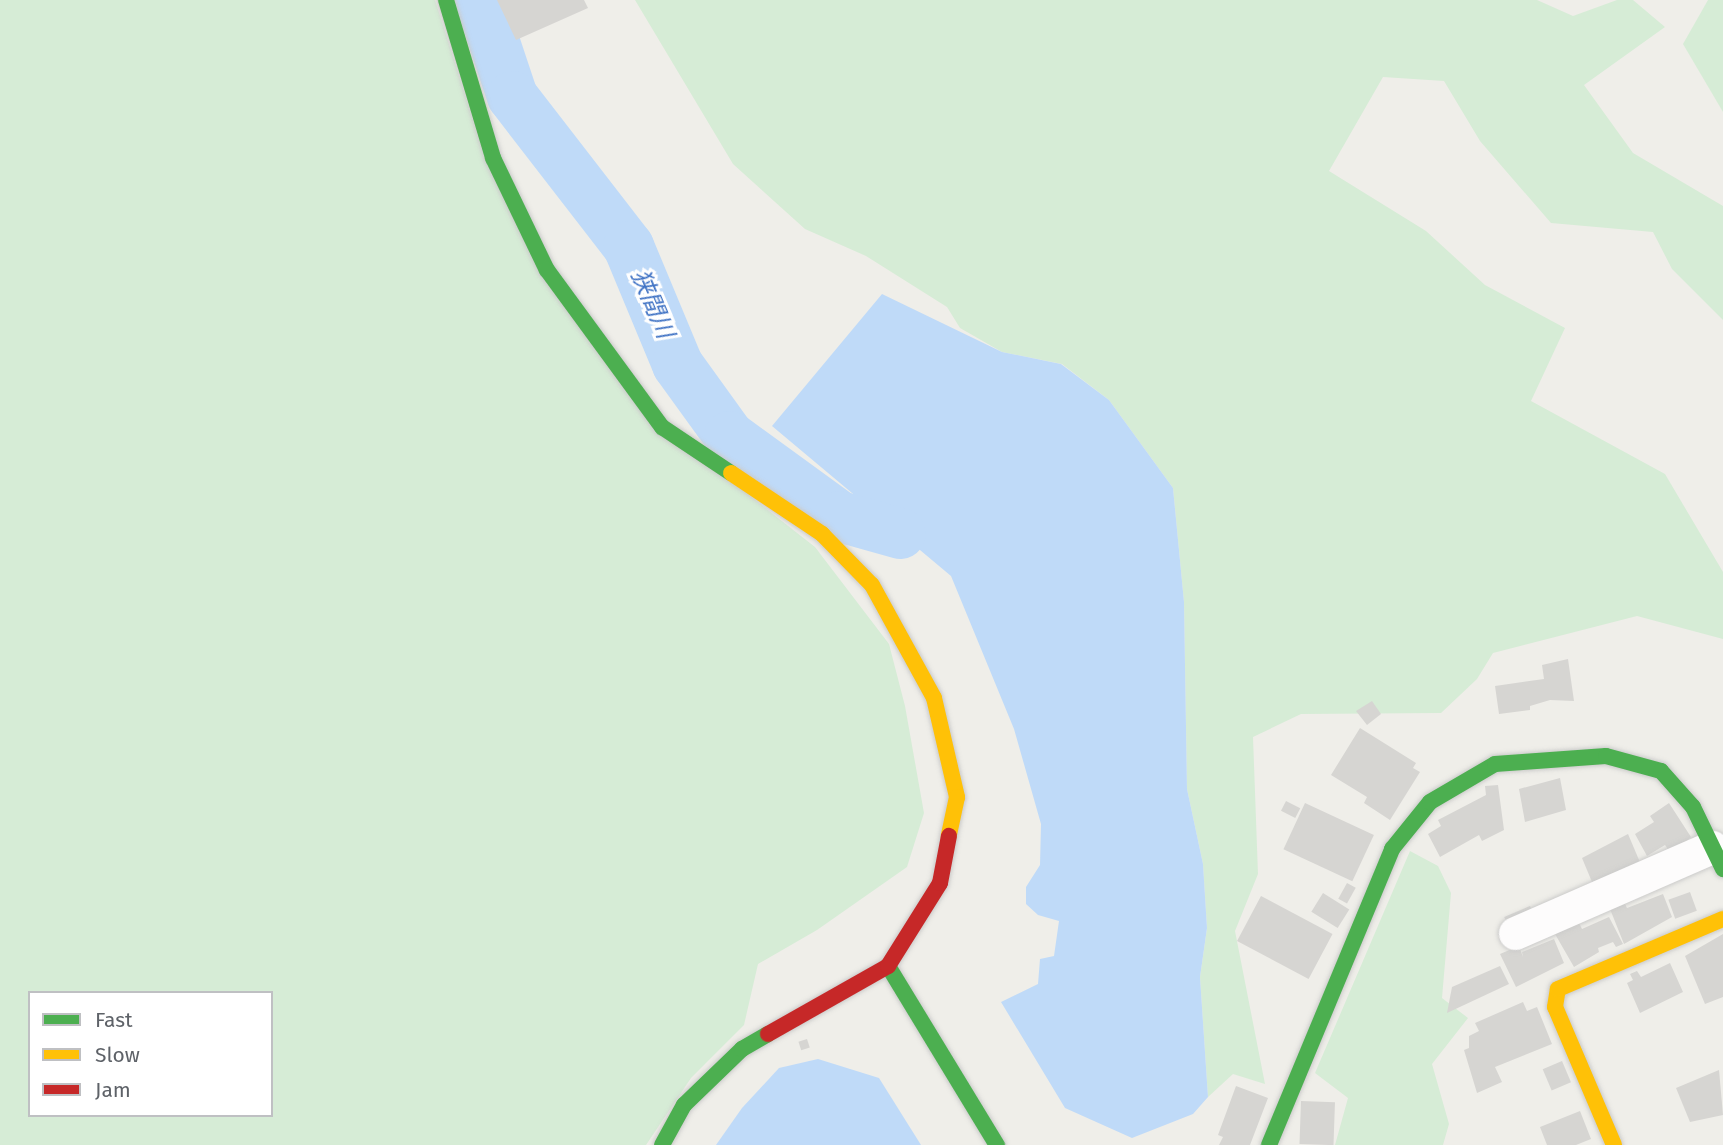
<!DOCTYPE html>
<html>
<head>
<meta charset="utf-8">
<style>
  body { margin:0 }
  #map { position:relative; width:1723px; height:1145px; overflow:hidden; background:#efeee9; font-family:"Fira Sans","Noto Sans JP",sans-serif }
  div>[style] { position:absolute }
  .green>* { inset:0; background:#d6ecd6 }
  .water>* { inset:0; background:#bfdaf8 }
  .river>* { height:51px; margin:-25.5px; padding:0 25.5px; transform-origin:25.5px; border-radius:25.5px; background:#bfdaf8 }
  .building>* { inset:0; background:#d6d5d2; transform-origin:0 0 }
  .roads { filter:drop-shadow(0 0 2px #cbcbca) drop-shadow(0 0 2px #cbcbca) }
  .street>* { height:33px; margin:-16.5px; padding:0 16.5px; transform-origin:16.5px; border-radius:16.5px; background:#fdfcfc }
  .fast>* { height:16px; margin:-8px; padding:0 8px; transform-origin:8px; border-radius:8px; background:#4caf50 }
  .slow>* { height:16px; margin:-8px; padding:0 8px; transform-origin:8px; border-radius:8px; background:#ffc107 }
  .jam>* { height:16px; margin:-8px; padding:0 8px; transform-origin:8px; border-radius:8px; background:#c62828 }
  span { translate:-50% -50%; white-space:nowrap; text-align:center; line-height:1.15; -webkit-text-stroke:6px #fff; paint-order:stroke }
  .water-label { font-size:24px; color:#3f72c4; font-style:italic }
  .legend { position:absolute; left:28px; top:991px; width:245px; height:126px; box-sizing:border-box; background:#fff; border:2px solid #bfc0c3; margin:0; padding:9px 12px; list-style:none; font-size:21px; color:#5e6268 }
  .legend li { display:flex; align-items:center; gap:14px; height:35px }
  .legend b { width:35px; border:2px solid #bfc0c3 }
</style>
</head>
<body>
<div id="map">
  <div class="green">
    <i style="clip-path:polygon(evenodd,0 0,435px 0,484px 155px,652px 419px,815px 547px,889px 644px,905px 706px,924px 813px,907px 867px,817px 930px,758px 964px,744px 1025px,691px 1078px,646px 1145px,0 1145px,0 0,30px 993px,271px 993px,271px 1115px,30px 1115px,30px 993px)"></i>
    <i style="clip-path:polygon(635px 0,1537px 0,1573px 16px,1617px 0,1633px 0,1665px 27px,1584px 85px,1633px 153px,1723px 206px,1723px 320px,1672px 269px,1653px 232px,1551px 223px,1480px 141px,1444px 81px,1383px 77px,1329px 171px,1426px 231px,1485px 285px,1565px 328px,1531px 401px,1665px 474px,1723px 572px,1723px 639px,1637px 616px,1493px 653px,1477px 679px,1441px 713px,1301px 714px,1253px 737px,1258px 874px,1235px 931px,1265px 1084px,1233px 1074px,1208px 1097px,1200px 977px,1207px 928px,1203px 864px,1187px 789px,1184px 602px,1173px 488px,1109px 400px,1062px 364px,1002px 352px,960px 328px,947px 307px,866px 256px,805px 229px,733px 164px)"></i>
    <i style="clip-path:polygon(1708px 0,1723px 0,1723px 112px,1683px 44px)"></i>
    <i style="clip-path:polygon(1410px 851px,1438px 866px,1451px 893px,1442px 998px,1468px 1018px,1432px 1064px,1449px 1124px,1443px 1145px,1335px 1145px,1348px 1098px,1315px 1073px)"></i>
  </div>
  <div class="water">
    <i style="clip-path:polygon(882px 294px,1002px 352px,1061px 364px,1109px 400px,1173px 488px,1184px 602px,1187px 789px,1203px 864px,1207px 928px,1200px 977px,1208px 1097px,1193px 1114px,1132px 1138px,1065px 1108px,1001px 1002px,1038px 984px,1040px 959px,1054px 956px,1059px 921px,1038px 915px,1026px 904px,1026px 887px,1040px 865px,1041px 824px,1014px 729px,951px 576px,772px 426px)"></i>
    <i style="clip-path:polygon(818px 1059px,879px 1078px,921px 1145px,716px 1145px,742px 1108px,779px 1068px)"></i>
  </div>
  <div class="river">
    <i style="left:480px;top:0;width:101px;rotate:71.6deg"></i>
    <i style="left:512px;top:96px;width:190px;rotate:52.3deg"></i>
    <i style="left:628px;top:246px;width:128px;rotate:67.4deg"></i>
    <i style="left:677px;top:364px;width:89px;rotate:54.2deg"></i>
    <i style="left:729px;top:436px;width:136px;rotate:36deg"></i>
    <i style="left:839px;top:516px;width:63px;rotate:15.6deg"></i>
  </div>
  <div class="building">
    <i style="clip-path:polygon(497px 0,584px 0,588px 8px,516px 40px)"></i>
    <i style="clip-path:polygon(1568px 659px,1574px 701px,1550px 700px,1530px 706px,1530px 710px,1499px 714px,1495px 686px,1544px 679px,1542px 665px)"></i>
    <i style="clip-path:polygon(1372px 701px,1381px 714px,1367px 725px,1356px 711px)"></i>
    <i style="clip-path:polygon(1360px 728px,1416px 763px,1413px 768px,1420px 772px,1390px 820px,1364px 803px,1367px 797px,1331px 775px)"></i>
    <i style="clip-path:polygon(1560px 778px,1566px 810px,1525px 822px,1519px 789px)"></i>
    <i style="clip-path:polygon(1498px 785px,1504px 830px,1482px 841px,1479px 835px,1440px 857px,1428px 834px,1441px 826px,1438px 820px,1486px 795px,1485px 786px)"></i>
    <i style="left:1286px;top:801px;width:16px;height:11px;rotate:27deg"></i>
    <i style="left:1305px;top:803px;width:76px;height:51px;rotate:25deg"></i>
    <i style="clip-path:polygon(1669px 803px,1691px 837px,1672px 855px,1665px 845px,1647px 856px,1635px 834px,1654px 822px,1650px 816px)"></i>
    <i style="clip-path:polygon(1628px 834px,1642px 867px,1592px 882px,1582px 858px)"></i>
    <i style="left:1347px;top:883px;width:10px;height:18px;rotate:29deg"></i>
    <i style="left:1690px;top:892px;width:20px;height:23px;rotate:70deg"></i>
    <i style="left:1323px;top:893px;width:31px;height:22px;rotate:32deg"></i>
    <i style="clip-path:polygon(1663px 894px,1672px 917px,1624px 944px,1610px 909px,1625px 904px,1627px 908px)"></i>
    <i style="left:1261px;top:896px;width:81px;height:51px;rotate:28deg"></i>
    <i style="left:1530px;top:906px;width:8px;height:28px;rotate:67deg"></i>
    <i style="clip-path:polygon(1609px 917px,1623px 944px,1616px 947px,1613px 942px,1598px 948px,1599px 952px,1574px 967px,1555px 934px,1579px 923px,1582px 929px)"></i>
    <i style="clip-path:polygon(1723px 934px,1723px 997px,1705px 1004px,1685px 956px)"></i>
    <i style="clip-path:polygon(1554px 939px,1564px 963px,1516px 987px,1500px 954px,1519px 946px,1523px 957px,1522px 952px)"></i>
    <i style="clip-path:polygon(1670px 963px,1683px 992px,1640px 1013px,1627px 983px,1633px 980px,1630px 974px,1637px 971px,1641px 977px)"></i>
    <i style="clip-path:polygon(1500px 966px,1509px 984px,1447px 1013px,1452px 987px)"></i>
    <i style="clip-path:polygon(1523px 1002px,1527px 1011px,1537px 1007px,1552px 1044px,1495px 1067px,1502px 1082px,1477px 1093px,1464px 1050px,1469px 1048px,1469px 1036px,1479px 1031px,1475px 1023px)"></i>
    <i style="left:807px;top:1039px;width:9px;height:9px;rotate:72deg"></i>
    <i style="left:1562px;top:1061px;width:23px;height:21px;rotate:67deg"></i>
    <i style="clip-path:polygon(1719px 1070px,1723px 1115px,1690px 1122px,1676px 1088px)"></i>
    <i style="clip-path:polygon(1236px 1086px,1268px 1098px,1250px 1145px,1219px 1145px,1223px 1137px,1218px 1135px)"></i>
    <i style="left:1301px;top:1101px;width:34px;height:43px;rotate:2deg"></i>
    <i style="clip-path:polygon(1580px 1111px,1591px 1139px,1576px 1145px,1547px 1145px,1540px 1127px)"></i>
  </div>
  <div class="roads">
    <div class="street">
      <i style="left:1515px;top:933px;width:215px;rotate:-23.6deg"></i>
    </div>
    <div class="fast">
      <i style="left:446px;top:0;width:165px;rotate:73.4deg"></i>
      <i style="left:493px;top:158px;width:124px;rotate:64.3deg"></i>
      <i style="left:547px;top:270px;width:195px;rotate:53.8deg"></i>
      <i style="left:662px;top:427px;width:83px;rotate:33.7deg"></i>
      <i style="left:888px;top:966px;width:210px;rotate:58.7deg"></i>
      <i style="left:662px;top:1145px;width:46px;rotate:-61.2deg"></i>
      <i style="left:684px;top:1105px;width:81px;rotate:-44deg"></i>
      <i style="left:742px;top:1049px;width:30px;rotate:-30deg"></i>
      <i style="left:1269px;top:1145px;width:321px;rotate:-67.4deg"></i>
      <i style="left:1392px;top:849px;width:60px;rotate:-51deg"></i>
      <i style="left:1430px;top:802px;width:75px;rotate:-30.3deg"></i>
      <i style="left:1495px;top:764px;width:111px;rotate:-4.1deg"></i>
      <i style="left:1606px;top:756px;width:57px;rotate:15.3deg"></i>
      <i style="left:1661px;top:771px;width:48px;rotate:48.4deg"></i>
      <i style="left:1693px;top:807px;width:69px;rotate:64.2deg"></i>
    </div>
    <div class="slow">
      <i style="left:731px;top:473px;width:110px;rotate:33.8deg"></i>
      <i style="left:822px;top:534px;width:71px;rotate:45.6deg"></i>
      <i style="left:872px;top:585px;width:129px;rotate:61.2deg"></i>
      <i style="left:934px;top:698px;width:102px;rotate:76.9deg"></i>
      <i style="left:957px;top:797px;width:40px;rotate:102deg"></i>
      <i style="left:1614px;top:1145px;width:150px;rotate:-113.1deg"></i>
      <i style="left:1555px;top:1007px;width:18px;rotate:-81deg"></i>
      <i style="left:1558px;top:989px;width:179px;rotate:-23deg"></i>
    </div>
    <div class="jam">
      <i style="left:768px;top:1034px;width:138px;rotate:-29.5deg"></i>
      <i style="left:888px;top:966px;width:98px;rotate:-57.9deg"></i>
      <i style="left:940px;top:883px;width:48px;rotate:-79.2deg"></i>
    </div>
  </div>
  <div class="water-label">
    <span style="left:652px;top:304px;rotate:67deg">狭間川</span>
  </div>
  <ul class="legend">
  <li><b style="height:9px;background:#4caf50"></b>Fast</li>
  <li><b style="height:9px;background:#ffc107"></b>Slow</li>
  <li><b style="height:9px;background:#c62828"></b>Jam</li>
  </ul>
</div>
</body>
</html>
